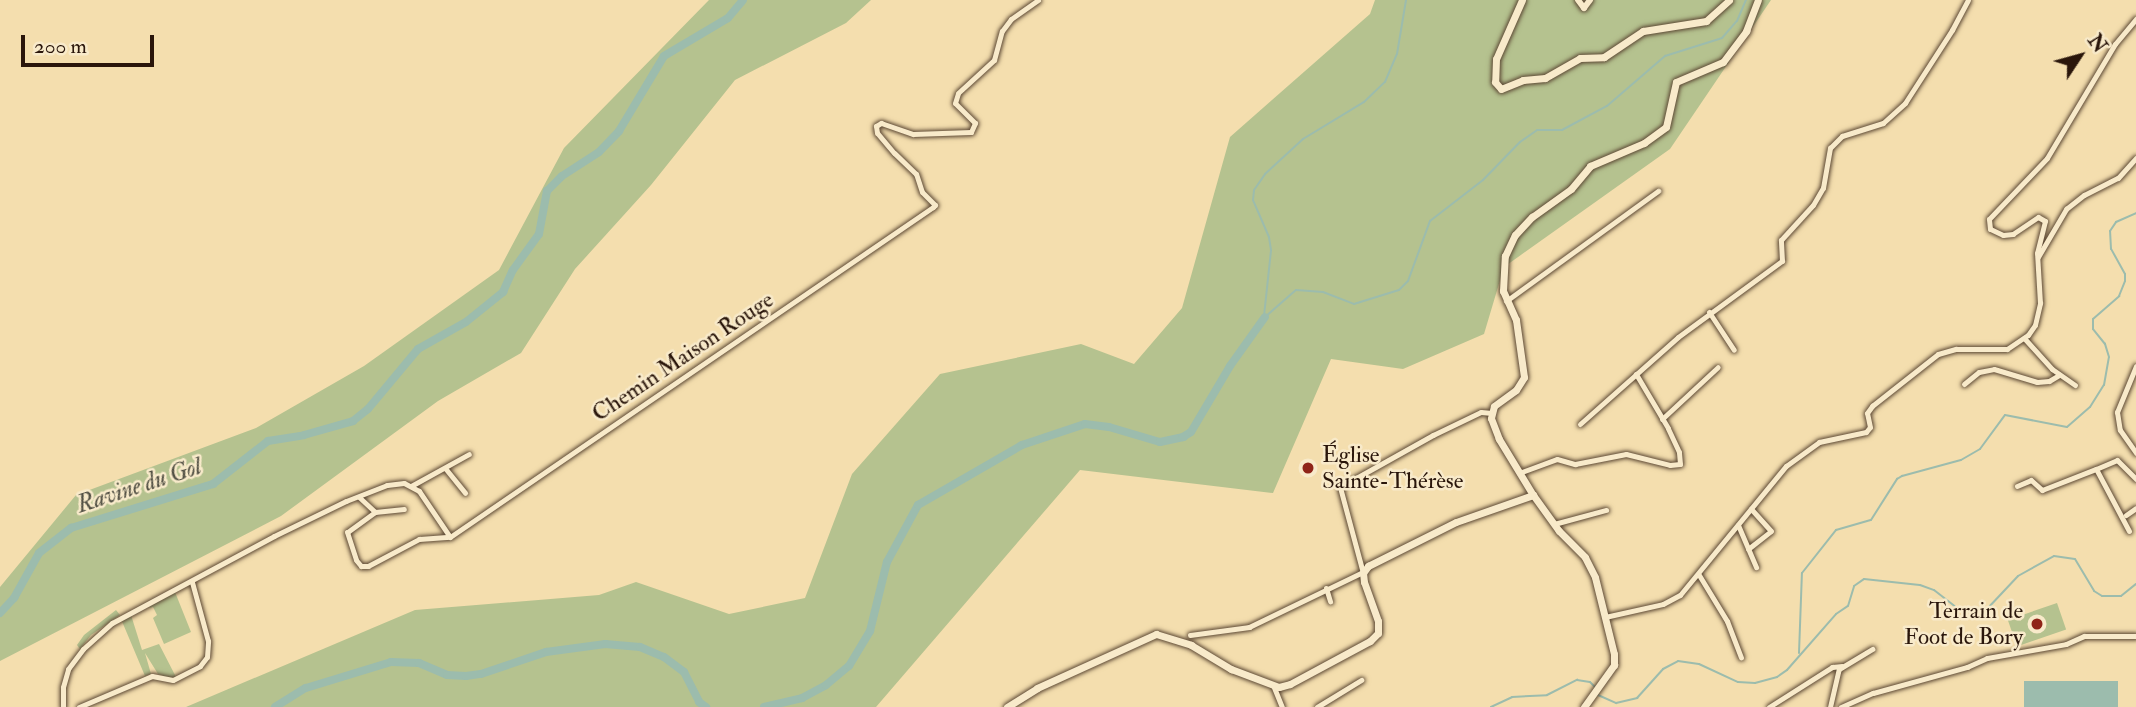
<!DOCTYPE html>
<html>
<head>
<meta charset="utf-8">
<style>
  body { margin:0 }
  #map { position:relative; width:2136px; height:707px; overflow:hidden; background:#f4deae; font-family:"IM FELL Double Pica",serif }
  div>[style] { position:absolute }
  .green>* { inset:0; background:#b5c28f; transform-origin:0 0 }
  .water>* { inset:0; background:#9cbcad; transform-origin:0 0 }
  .stream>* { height:2px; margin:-1px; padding:0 1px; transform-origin:1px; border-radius:1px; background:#9cbcad }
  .river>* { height:8px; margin:-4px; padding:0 4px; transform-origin:4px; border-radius:4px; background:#9cbcad }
  .roads { filter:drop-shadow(0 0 2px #5c4834) drop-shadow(0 0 2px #5c4834) }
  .minor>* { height:5px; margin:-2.5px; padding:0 2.5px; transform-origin:2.5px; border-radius:2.5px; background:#f8eaca }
  .tertiary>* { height:6px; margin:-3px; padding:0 3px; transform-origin:3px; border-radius:3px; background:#f8eaca }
  .secondary>* { height:7px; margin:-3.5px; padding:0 3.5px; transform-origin:3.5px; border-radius:3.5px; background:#f8eaca }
  .dots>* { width:19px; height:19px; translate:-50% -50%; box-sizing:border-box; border:4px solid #f8eaca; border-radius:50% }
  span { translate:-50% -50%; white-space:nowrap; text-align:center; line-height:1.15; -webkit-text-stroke:5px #f8eaca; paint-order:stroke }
  .street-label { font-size:23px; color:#2a160b }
  .poi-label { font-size:23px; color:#2a160b }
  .left { translate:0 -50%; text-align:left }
  .right { translate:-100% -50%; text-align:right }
  .water-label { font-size:24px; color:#525044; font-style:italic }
  .north { position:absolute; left:2045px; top:21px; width:70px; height:70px; -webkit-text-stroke:5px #f8eaca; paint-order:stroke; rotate:54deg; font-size:19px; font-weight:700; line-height:28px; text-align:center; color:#2a160b }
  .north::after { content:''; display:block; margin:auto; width:24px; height:32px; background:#2a160b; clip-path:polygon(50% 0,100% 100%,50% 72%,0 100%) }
  .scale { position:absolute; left:21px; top:35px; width:133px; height:32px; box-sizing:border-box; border:4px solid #2a160b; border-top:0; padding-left:9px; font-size:21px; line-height:24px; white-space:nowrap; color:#2a160b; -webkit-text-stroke:5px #f8eaca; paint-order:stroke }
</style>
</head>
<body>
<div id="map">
  <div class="green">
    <i style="clip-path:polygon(709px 0,871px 0,846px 23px,735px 80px,651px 185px,575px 269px,521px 353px,438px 401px,281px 516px,0 661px,0 587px,76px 495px,256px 428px,364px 366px,499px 270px,564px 148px)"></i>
    <i style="clip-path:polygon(1375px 0,1771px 0,1670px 149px,1504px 267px,1484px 334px,1403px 369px,1331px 359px,1273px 493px,1080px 470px,876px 707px,186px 707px,415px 610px,599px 595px,636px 582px,729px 614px,805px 598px,852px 474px,940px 374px,1081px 344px,1134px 364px,1182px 308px,1230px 137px,1370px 14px)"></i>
    <i style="clip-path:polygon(175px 592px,191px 632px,164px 644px,153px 618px,157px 615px,153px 607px,149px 608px,151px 605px)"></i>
    <i style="left:2057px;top:603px;width:28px;height:52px;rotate:71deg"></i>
    <i style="clip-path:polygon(116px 610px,120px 615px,91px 635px,80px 649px,77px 645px,84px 635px)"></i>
    <i style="clip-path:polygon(131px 615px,142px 650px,159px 644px,176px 677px,169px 678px,158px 674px,145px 653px,151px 674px,145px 676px,121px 619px)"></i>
  </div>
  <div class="water">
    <i style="left:2024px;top:681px;width:94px;height:26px"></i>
  </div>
  <div class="stream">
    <i style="left:1264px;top:316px;width:66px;rotate:-83.9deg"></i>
    <i style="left:1271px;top:250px;width:13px;rotate:-99deg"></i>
    <i style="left:1269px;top:237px;width:40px;rotate:-113.4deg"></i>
    <i style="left:1253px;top:200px;width:10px;rotate:-84deg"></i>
    <i style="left:1254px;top:190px;width:19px;rotate:-55deg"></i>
    <i style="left:1265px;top:174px;width:52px;rotate:-42.6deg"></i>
    <i style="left:1303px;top:139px;width:71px;rotate:-31.2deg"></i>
    <i style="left:1364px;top:102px;width:29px;rotate:-44deg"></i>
    <i style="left:1385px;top:82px;width:30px;rotate:-67deg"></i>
    <i style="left:1397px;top:54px;width:55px;rotate:-80.5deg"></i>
    <i style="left:1265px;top:317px;width:41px;rotate:-41.1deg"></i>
    <i style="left:1296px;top:290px;width:27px;rotate:4deg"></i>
    <i style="left:1323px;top:292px;width:33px;rotate:21deg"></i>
    <i style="left:1354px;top:304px;width:47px;rotate:-17.3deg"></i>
    <i style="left:1399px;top:290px;width:13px;rotate:-45deg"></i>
    <i style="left:1408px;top:281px;width:64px;rotate:-69.9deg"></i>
    <i style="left:1430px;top:221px;width:67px;rotate:-37.7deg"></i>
    <i style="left:1483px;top:180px;width:53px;rotate:-45.8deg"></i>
    <i style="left:1520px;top:142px;width:21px;rotate:-35deg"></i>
    <i style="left:1537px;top:130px;width:25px"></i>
    <i style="left:1562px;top:130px;width:51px;rotate:-28.1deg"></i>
    <i style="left:1607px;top:106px;width:77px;rotate:-40.8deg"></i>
    <i style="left:1665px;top:56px;width:60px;rotate:-17.5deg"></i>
    <i style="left:1722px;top:38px;width:23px;rotate:-49deg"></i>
    <i style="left:1737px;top:21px;width:23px;rotate:-67deg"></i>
    <i style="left:1799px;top:653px;width:80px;rotate:-87.9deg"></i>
    <i style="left:1802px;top:573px;width:55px;rotate:-51.7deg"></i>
    <i style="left:1836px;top:530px;width:36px;rotate:-16deg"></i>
    <i style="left:1871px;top:520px;width:49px;rotate:-57.6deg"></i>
    <i style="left:1897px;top:479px;width:6px;rotate:-31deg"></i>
    <i style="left:1902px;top:476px;width:61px;rotate:-15.2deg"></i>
    <i style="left:1961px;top:460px;width:22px;rotate:-30deg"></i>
    <i style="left:1980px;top:449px;width:42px;rotate:-53.7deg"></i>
    <i style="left:2005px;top:415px;width:63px;rotate:11deg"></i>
    <i style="left:2067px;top:427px;width:30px;rotate:-41deg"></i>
    <i style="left:2090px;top:407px;width:26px;rotate:-58deg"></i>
    <i style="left:2104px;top:385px;width:28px;rotate:-80deg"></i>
    <i style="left:2109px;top:357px;width:14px;rotate:-107deg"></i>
    <i style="left:2105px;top:344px;width:19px;rotate:-129deg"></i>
    <i style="left:2093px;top:329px;width:10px;rotate:-90deg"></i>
    <i style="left:2093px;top:319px;width:35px;rotate:-41deg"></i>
    <i style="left:2119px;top:296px;width:16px;rotate:-68deg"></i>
    <i style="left:2125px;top:281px;width:7px;rotate:-90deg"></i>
    <i style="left:2125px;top:274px;width:29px;rotate:-119deg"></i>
    <i style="left:2111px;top:249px;width:18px;rotate:-93deg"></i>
    <i style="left:2110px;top:231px;width:11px;rotate:-56deg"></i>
    <i style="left:2116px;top:222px;width:22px;rotate:-24deg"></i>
    <i style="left:1598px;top:695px;width:20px;rotate:24deg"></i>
    <i style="left:1616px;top:703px;width:22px;rotate:-13deg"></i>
    <i style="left:1637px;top:698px;width:39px;rotate:-48deg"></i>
    <i style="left:1663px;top:669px;width:17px;rotate:-28deg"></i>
    <i style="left:1678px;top:661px;width:21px;rotate:8deg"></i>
    <i style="left:1699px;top:664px;width:43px;rotate:24.8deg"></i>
    <i style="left:1738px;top:682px;width:17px;rotate:3deg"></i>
    <i style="left:1755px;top:683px;width:23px;rotate:-15deg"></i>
    <i style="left:1777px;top:677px;width:12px;rotate:-35deg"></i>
    <i style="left:1787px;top:670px;width:74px;rotate:-48.8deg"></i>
    <i style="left:1836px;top:614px;width:14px;rotate:-34deg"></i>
    <i style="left:1848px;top:606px;width:21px;rotate:-73deg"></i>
    <i style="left:1854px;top:586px;width:12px;rotate:-35deg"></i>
    <i style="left:1864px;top:579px;width:56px;rotate:6.1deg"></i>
    <i style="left:1920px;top:585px;width:15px;rotate:20deg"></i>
    <i style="left:1934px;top:590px;width:33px;rotate:38deg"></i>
    <i style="left:1960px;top:610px;width:17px;rotate:10deg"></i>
    <i style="left:1977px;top:613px;width:11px;rotate:-22deg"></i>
    <i style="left:1987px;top:609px;width:45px;rotate:-46.8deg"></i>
    <i style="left:2018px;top:576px;width:41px;rotate:-29.1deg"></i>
    <i style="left:2054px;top:556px;width:21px;rotate:8deg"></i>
    <i style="left:2075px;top:559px;width:37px;rotate:59deg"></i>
    <i style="left:2094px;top:591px;width:9px;rotate:32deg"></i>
    <i style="left:2102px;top:596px;width:19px"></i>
    <i style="left:2121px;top:596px;width:19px;rotate:-39deg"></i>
    <i style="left:1491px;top:707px;width:23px;rotate:-25deg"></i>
    <i style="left:1512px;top:697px;width:35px;rotate:-3deg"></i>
    <i style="left:1547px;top:695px;width:34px;rotate:-27deg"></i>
    <i style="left:1577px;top:680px;width:13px;rotate:9deg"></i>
    <i style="left:1590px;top:682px;width:7px;rotate:45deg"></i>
  </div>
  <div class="river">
    <i style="left:0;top:613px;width:21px;rotate:-47deg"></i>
    <i style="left:14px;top:598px;width:51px;rotate:-60.9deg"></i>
    <i style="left:39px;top:553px;width:41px;rotate:-38deg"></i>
    <i style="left:71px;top:528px;width:149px;rotate:-17.2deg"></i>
    <i style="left:213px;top:484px;width:70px;rotate:-38deg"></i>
    <i style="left:268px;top:441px;width:36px;rotate:-9deg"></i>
    <i style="left:304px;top:435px;width:51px;rotate:-15.9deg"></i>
    <i style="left:353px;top:421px;width:19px;rotate:-39deg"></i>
    <i style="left:368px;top:409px;width:78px;rotate:-50.2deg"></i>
    <i style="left:418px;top:349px;width:55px;rotate:-29.4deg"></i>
    <i style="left:466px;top:322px;width:48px;rotate:-39deg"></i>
    <i style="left:503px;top:292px;width:24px;rotate:-66deg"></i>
    <i style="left:513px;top:270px;width:44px;rotate:-54.2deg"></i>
    <i style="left:539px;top:234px;width:44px;rotate:-79.5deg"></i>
    <i style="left:547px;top:191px;width:21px;rotate:-45deg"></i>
    <i style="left:562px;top:176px;width:44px;rotate:-33deg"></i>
    <i style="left:599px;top:152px;width:29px;rotate:-46deg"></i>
    <i style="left:619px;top:131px;width:87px;rotate:-59deg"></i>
    <i style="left:664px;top:56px;width:74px;rotate:-30.7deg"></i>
    <i style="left:728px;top:18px;width:23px;rotate:-50deg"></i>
    <i style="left:275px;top:707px;width:36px;rotate:-32deg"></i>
    <i style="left:306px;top:688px;width:89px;rotate:-17deg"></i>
    <i style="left:391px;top:662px;width:28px;rotate:2deg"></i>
    <i style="left:419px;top:663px;width:30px;rotate:23deg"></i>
    <i style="left:447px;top:675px;width:19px;rotate:3deg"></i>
    <i style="left:466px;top:676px;width:15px;rotate:-8deg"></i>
    <i style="left:481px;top:674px;width:69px;rotate:-18.7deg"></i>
    <i style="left:546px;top:652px;width:60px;rotate:-7.7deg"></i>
    <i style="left:605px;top:644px;width:35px;rotate:5deg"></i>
    <i style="left:640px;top:647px;width:26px;rotate:23deg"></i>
    <i style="left:664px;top:657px;width:25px;rotate:37deg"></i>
    <i style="left:684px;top:672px;width:34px;rotate:63deg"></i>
    <i style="left:699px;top:702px;width:9px;rotate:36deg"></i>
    <i style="left:764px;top:707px;width:39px;rotate:-13deg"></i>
    <i style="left:802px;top:698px;width:27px;rotate:-28deg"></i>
    <i style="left:826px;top:685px;width:30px;rotate:-40deg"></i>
    <i style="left:849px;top:666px;width:41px;rotate:-59deg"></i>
    <i style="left:870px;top:631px;width:71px;rotate:-76.2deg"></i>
    <i style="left:887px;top:562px;width:65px;rotate:-61.5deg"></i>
    <i style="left:918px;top:505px;width:120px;rotate:-30deg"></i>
    <i style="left:1022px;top:445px;width:66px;rotate:-18.4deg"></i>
    <i style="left:1085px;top:424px;width:24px;rotate:7deg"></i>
    <i style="left:1109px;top:427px;width:53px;rotate:16.4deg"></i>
    <i style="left:1160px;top:442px;width:24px;rotate:-12deg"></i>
    <i style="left:1183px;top:437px;width:9px;rotate:-32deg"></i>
    <i style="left:1191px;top:432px;width:77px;rotate:-59.4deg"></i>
    <i style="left:1230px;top:366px;width:60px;rotate:-54.5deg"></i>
  </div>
  <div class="roads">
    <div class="minor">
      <i style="left:2038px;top:257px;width:56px;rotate:-59.7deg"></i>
      <i style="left:2066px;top:209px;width:23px;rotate:-38deg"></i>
      <i style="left:2084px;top:195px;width:38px;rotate:-27deg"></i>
      <i style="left:2118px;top:178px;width:27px;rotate:-48deg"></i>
      <i style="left:1506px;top:301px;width:188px;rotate:-35.9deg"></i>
      <i style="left:1709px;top:312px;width:45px;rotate:56.7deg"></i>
      <i style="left:2024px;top:338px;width:42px;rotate:47.9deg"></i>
      <i style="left:2052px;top:369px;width:28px;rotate:35deg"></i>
      <i style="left:2136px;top:366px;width:50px;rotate:112.4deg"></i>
      <i style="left:2117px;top:412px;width:18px;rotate:81deg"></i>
      <i style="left:2120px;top:430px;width:28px;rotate:55deg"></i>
      <i style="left:1964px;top:384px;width:19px;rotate:-39deg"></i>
      <i style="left:1979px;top:372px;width:15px;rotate:-11deg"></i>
      <i style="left:1994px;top:369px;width:45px;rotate:16.8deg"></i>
      <i style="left:2037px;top:382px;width:12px;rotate:-5deg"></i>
      <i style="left:2049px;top:381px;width:12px;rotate:-31deg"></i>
      <i style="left:1662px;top:419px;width:76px;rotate:-42.9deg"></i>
      <i style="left:1580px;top:424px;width:131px;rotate:-41.6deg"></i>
      <i style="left:1678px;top:337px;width:129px;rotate:-36.2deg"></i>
      <i style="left:1782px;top:261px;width:21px;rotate:-93deg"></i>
      <i style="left:1781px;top:240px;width:47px;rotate:-47.6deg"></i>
      <i style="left:1813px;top:205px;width:20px;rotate:-60deg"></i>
      <i style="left:1823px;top:188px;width:41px;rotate:-80.1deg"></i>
      <i style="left:1830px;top:148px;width:17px;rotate:-45deg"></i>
      <i style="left:1842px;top:136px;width:43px;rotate:-17.6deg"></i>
      <i style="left:1883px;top:123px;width:30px;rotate:-42deg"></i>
      <i style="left:1905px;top:103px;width:87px;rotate:-57.2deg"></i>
      <i style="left:1952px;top:30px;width:34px;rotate:-62deg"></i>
      <i style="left:445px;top:468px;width:32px;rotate:51deg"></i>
      <i style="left:1519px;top:473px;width:40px;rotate:-20.2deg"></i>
      <i style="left:1557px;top:459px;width:19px;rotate:16deg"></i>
      <i style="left:1575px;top:464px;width:52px;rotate:-11.1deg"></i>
      <i style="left:1626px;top:454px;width:45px;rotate:14deg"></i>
      <i style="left:1670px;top:465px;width:10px;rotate:-6deg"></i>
      <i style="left:1680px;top:464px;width:12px;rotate:-95deg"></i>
      <i style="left:1679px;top:452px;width:26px;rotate:-115deg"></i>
      <i style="left:1668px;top:428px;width:63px;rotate:-120.7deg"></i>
      <i style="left:411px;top:486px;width:66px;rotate:-28.9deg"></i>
      <i style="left:2017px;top:486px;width:15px;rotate:-23deg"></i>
      <i style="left:2031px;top:480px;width:15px;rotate:42deg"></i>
      <i style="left:2042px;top:490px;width:58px;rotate:-21.3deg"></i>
      <i style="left:359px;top:497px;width:22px;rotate:43deg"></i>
      <i style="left:375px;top:512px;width:34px;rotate:144deg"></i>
      <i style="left:347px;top:532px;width:29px;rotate:72deg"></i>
      <i style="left:356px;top:560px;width:8px;rotate:50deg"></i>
      <i style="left:361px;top:566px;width:7px"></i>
      <i style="left:368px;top:566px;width:58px;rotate:-27.9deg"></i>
      <i style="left:419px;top:539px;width:31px;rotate:-4deg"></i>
      <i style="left:450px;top:537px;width:585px;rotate:-34.34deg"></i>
      <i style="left:933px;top:207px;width:3px;rotate:-45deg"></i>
      <i style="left:935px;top:205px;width:18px;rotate:-135deg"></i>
      <i style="left:922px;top:192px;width:19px;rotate:-108deg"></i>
      <i style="left:916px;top:174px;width:30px;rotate:-136deg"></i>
      <i style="left:894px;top:153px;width:26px;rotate:-130deg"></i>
      <i style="left:877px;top:133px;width:7px;rotate:-98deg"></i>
      <i style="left:876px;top:126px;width:6px;rotate:-31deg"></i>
      <i style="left:881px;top:123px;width:34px;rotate:19deg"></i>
      <i style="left:913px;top:134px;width:58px;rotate:-2deg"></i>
      <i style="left:971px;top:132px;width:10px;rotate:-66deg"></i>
      <i style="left:975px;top:123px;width:28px;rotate:-135deg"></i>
      <i style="left:955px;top:103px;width:10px;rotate:-73deg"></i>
      <i style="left:958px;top:93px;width:49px;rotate:-42.5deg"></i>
      <i style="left:994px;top:60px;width:30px;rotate:-75deg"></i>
      <i style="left:1002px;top:31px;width:15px;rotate:-53deg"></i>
      <i style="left:1011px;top:19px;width:33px;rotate:-35deg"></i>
      <i style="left:375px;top:512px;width:29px;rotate:-6deg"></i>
      <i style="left:2126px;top:515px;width:12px;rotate:-35deg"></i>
      <i style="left:1554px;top:524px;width:54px;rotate:-15.1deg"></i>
      <i style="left:1738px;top:525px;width:46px;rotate:66.8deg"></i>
      <i style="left:2129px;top:531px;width:70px;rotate:-118deg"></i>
      <i style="left:2096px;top:469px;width:23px;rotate:-23deg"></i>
      <i style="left:2117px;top:460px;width:27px;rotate:45deg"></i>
      <i style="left:1748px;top:549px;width:29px;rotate:-38deg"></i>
      <i style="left:1771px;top:531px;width:30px;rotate:-132deg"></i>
      <i style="left:1363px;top:573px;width:89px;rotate:-105deg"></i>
      <i style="left:1340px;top:487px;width:107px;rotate:-29.2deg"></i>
      <i style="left:1433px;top:435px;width:53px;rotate:-25.6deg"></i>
      <i style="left:1481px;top:412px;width:11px;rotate:5deg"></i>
      <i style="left:1699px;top:575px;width:54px;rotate:58.7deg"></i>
      <i style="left:1727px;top:621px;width:39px;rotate:69deg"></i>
      <i style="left:1326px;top:588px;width:14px;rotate:73deg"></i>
      <i style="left:1605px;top:617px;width:59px;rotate:-12.6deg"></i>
      <i style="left:1663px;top:604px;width:19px;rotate:-28deg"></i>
      <i style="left:1680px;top:595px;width:167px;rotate:-50.6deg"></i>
      <i style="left:1786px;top:466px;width:41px;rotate:-36deg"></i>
      <i style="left:1819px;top:442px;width:48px;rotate:-12deg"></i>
      <i style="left:1866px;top:432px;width:6px;rotate:-51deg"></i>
      <i style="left:1870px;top:427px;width:14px;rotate:-102deg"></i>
      <i style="left:1867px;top:413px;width:9px;rotate:-54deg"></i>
      <i style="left:1872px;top:406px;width:84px;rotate:-38.2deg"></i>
      <i style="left:1938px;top:354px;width:19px;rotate:-16deg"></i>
      <i style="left:1956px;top:349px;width:51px"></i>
      <i style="left:2007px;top:349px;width:25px;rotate:-34deg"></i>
      <i style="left:2028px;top:335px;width:12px;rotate:-55deg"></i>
      <i style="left:2035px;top:325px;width:23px;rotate:-77deg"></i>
      <i style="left:2040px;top:303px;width:50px;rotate:-93.4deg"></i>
      <i style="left:2037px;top:253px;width:33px;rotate:-76deg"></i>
      <i style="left:2045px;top:221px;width:8px;rotate:-150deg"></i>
      <i style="left:2038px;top:217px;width:30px;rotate:146deg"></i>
      <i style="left:2013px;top:234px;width:10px;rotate:174deg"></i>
      <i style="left:2003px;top:235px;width:14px;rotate:-155deg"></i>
      <i style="left:1990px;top:229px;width:10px;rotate:-96deg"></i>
      <i style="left:1989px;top:219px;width:84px;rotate:-46.4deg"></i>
      <i style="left:2047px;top:158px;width:133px;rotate:-59.2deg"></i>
      <i style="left:2115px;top:44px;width:33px;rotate:-50deg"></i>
      <i style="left:1190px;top:635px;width:60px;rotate:-7.7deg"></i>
      <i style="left:1249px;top:627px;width:127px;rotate:-25.8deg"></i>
      <i style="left:1273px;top:685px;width:24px;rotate:68deg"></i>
      <i style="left:63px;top:707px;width:20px;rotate:-90deg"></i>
      <i style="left:63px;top:687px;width:19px;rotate:-74deg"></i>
      <i style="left:68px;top:669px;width:25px;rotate:-53deg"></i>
      <i style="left:83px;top:649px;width:39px;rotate:-42deg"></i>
      <i style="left:112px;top:623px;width:184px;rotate:-28.2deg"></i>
      <i style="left:274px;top:536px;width:80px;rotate:-25.9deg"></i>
      <i style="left:346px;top:501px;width:44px;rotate:-21.3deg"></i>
      <i style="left:387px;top:485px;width:17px;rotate:-7deg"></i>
      <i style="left:404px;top:483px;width:17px;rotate:28deg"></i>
      <i style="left:419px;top:491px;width:55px;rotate:56deg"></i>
      <i style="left:79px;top:707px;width:79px;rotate:-23deg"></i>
      <i style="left:152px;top:676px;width:21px;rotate:11deg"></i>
      <i style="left:173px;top:680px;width:30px;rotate:-27deg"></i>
      <i style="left:200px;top:666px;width:11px;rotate:-52deg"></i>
      <i style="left:207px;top:657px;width:16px;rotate:-86deg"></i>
      <i style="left:208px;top:641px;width:61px;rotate:-105.2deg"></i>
      <i style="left:1317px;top:707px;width:52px;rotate:-31.5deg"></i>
      <i style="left:1769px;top:707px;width:75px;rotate:-32.4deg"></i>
      <i style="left:1832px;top:667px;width:10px;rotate:-6deg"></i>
      <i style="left:1830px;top:707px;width:39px;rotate:-77deg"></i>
      <i style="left:1839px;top:669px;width:39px;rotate:-31deg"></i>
      <i style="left:1841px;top:707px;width:35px;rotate:-24deg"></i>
      <i style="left:1873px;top:693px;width:98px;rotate:-15.5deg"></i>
      <i style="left:1967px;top:667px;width:22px;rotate:-24deg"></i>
      <i style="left:1987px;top:658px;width:80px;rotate:-10deg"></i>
      <i style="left:2066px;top:644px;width:20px;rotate:-24deg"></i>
      <i style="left:2084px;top:636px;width:52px"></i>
    </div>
    <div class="tertiary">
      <i style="left:1578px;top:0;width:10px;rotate:53deg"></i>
      <i style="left:1584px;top:8px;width:10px;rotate:-53deg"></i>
    </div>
    <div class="secondary">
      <i style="left:1522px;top:0;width:64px;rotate:113.8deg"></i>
      <i style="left:1496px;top:59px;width:23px;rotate:92deg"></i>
      <i style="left:1495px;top:82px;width:9px;rotate:49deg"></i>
      <i style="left:1501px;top:89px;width:24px;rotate:-22deg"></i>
      <i style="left:1523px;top:80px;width:22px;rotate:-5deg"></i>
      <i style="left:1545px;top:78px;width:40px;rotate:-29.7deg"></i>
      <i style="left:1580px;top:58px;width:24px;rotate:-2deg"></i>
      <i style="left:1604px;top:57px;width:47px;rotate:-33.7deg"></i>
      <i style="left:1643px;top:31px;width:64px;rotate:-9deg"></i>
      <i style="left:1706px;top:21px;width:31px;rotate:-42deg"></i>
      <i style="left:1007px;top:707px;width:36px;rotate:-32deg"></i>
      <i style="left:1037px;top:688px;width:131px;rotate:-24.4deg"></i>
      <i style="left:1156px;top:634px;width:37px;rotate:17deg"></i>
      <i style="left:1191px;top:645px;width:47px;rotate:31deg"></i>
      <i style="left:1231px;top:669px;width:51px;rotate:20.6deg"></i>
      <i style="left:1279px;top:687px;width:11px;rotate:-15deg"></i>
      <i style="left:1290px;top:684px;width:91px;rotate:-28.3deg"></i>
      <i style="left:1370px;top:641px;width:11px;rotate:-45deg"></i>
      <i style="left:1378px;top:633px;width:12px;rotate:-90deg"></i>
      <i style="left:1378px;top:621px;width:41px;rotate:-109.7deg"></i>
      <i style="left:1364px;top:582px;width:9px;rotate:-96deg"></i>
      <i style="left:1363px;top:573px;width:9px;rotate:-54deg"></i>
      <i style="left:1368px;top:566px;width:98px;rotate:-26.6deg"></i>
      <i style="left:1456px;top:522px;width:82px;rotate:-19.3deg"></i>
      <i style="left:1584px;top:707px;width:52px;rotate:-54.5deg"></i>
      <i style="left:1614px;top:665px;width:11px;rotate:-90deg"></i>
      <i style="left:1614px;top:654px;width:79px;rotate:-103.9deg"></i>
      <i style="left:1595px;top:577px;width:22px;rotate:-117deg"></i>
      <i style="left:1585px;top:557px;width:37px;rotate:-135deg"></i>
      <i style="left:1559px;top:531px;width:44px;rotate:-125.8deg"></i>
      <i style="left:1533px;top:495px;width:66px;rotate:-121.3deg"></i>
      <i style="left:1499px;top:439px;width:22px;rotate:-111deg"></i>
      <i style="left:1491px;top:418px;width:12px;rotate:-76deg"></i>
      <i style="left:1494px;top:406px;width:27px;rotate:-36deg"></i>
      <i style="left:1516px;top:390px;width:15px;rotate:-58deg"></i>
      <i style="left:1524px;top:377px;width:58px;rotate:-98deg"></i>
      <i style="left:1516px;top:320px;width:32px;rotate:-114deg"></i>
      <i style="left:1503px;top:291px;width:35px;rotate:-87deg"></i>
      <i style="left:1505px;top:256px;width:23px;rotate:-65deg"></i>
      <i style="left:1515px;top:235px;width:25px;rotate:-47deg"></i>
      <i style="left:1532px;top:217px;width:48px;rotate:-35.7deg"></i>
      <i style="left:1571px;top:189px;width:30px;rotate:-50deg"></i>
      <i style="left:1590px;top:166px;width:59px;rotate:-23.1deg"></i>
      <i style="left:1644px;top:143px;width:27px;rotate:-36deg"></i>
      <i style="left:1666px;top:127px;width:46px;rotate:-77.5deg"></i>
      <i style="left:1676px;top:82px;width:51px;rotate:-23.1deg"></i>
      <i style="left:1723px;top:62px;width:39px;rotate:-53deg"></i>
      <i style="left:1746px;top:31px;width:33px;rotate:-69deg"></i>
    </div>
  </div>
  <div class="dots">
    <i style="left:1308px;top:468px;background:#8f2418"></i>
    <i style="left:2037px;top:624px;background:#8f2418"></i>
  </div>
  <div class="street-label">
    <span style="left:683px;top:357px;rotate:-34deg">Chemin Maison Rouge</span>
  </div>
  <div class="poi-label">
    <span class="left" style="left:1322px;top:468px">Église<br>Sainte-Thérèse</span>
    <span class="right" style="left:2023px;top:624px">Terrain de<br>Foot de Bory</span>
  </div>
  <div class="water-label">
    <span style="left:139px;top:486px;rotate:-18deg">Ravine du Gol</span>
  </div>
  <div class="north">N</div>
  <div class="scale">200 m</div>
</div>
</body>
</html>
